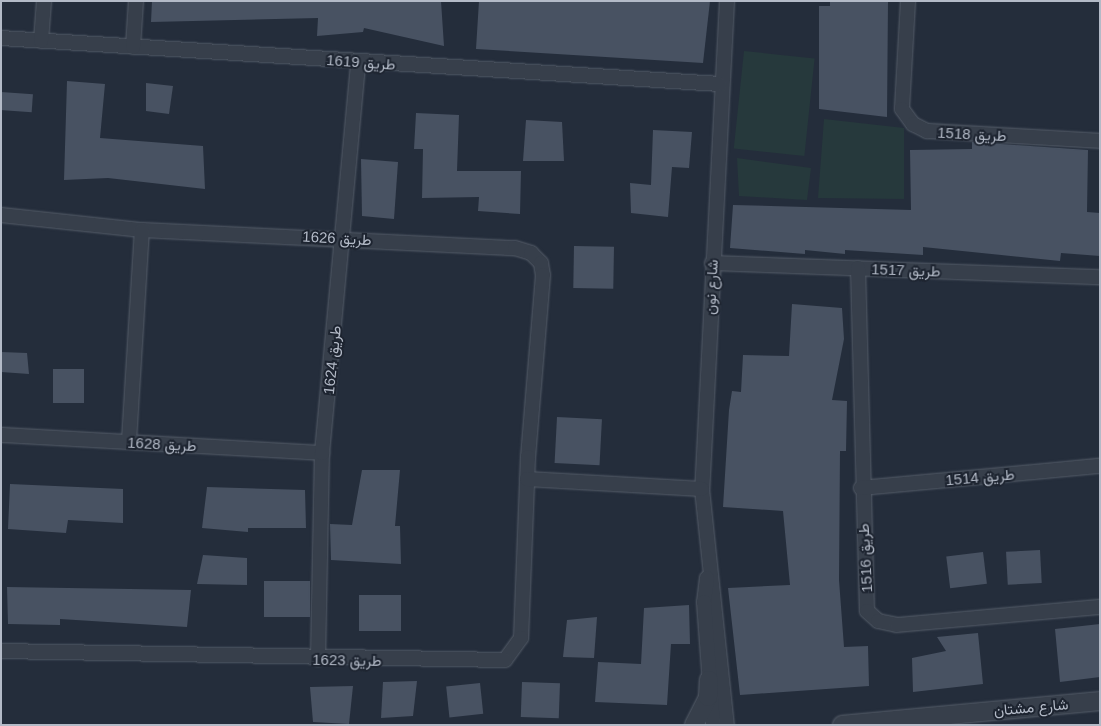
<!DOCTYPE html>
<html>
<head>
<meta charset="utf-8">
<style>
  body { margin:0 }
  #map { position:relative; width:1101px; height:726px; overflow:hidden; background:#242d3b; font-family:Helvetica,Vazirmatn,sans-serif }
  div>[style] { position:absolute }
  .green>* { inset:0; background:#26393c; transform-origin:0 0 }
  .building>* { inset:0; background:#485262; transform-origin:0 0 }
  .roads { filter:drop-shadow(0 0 1px #555d69) drop-shadow(0 0 1px #555d69) }
  .minor>* { height:14px; margin:-7px; padding:0 7px; transform-origin:7px; border-radius:7px; background:#373f4b }
  .tertiary>* { height:18px; margin:-9px; padding:0 9px; transform-origin:9px; border-radius:9px; background:#373f4b }
  span { translate:-50% -50%; white-space:nowrap; text-align:center; line-height:1.15; -webkit-text-stroke:4px #1d2430; paint-order:stroke }
  .street-label { font-size:15px; color:#b3bac7 }
  .frame { position:absolute; inset:0; border:2px solid #b3bac7; pointer-events:none }
</style>
</head>
<body>
<div id="map">
  <div class="green">
    <i style="left:744px;top:51px;width:71px;height:98px;rotate:6deg"></i>
    <i style="clip-path:polygon(824px 119px,904px 128px,904px 199px,818px 198px)"></i>
    <i style="clip-path:polygon(737px 158px,811px 168px,807px 200px,739px 196px)"></i>
  </div>
  <div class="building">
    <i style="clip-path:polygon(152px 1px,441px 1px,444px 46px,364px 28px,363px 32px,317px 36px,318px 18px,151px 22px)"></i>
    <i style="clip-path:polygon(479px 1px,710px 1px,703px 63px,476px 49px)"></i>
    <i style="clip-path:polygon(830px 1px,888px 1px,887px 117px,819px 109px,819px 6px,830px 6px)"></i>
    <i style="clip-path:polygon(67px 81px,105px 84px,100px 138px,203px 146px,205px 189px,108px 178px,64px 180px)"></i>
    <i style="clip-path:polygon(146px 83px,173px 86px,169px 114px,146px 111px)"></i>
    <i style="left:1px;top:92px;width:32px;height:18px;rotate:4deg"></i>
    <i style="clip-path:polygon(416px 113px,459px 115px,457px 171px,521px 171px,520px 214px,478px 211px,479px 197px,422px 198px,423px 149px,414px 149px)"></i>
    <i style="clip-path:polygon(526px 120px,562px 122px,564px 161px,523px 161px)"></i>
    <i style="clip-path:polygon(653px 130px,692px 132px,689px 168px,672px 167px,668px 217px,631px 213px,630px 183px,651px 185px)"></i>
    <i style="clip-path:polygon(972px 142px,1088px 150px,1087px 212px,1100px 213px,1100px 256px,1061px 253px,1060px 261px,923px 247px,923px 255px,845px 250px,845px 254px,805px 250px,805px 254px,730px 248px,733px 205px,911px 210px,910px 150px,972px 149px)"></i>
    <i style="clip-path:polygon(361px 159px,398px 162px,394px 219px,362px 216px)"></i>
    <i style="left:574px;top:246px;width:40px;height:42px;rotate:1deg"></i>
    <i style="clip-path:polygon(792px 304px,842px 308px,844px 339px,832px 400px,847px 401px,846px 451px,840px 451px,839px 580px,844px 647px,868px 646px,869px 686px,740px 695px,728px 588px,790px 585px,783px 511px,723px 507px,729px 410px,732px 391px,741px 392px,743px 355px,789px 356px)"></i>
    <i style="clip-path:polygon(1px 352px,27px 353px,29px 374px,1px 372px)"></i>
    <i style="left:53px;top:369px;width:31px;height:34px"></i>
    <i style="left:557px;top:417px;width:45px;height:46px;rotate:3deg"></i>
    <i style="clip-path:polygon(362px 470px,400px 470px,395px 526px,400px 526px,401px 564px,331px 560px,330px 524px,352px 525px)"></i>
    <i style="clip-path:polygon(10px 484px,123px 489px,123px 523px,68px 520px,66px 533px,8px 529px)"></i>
    <i style="clip-path:polygon(207px 487px,305px 490px,306px 528px,248px 528px,248px 532px,202px 528px)"></i>
    <i style="left:1040px;top:550px;width:33px;height:34px;rotate:87deg"></i>
    <i style="left:983px;top:552px;width:32px;height:37px;rotate:83deg"></i>
    <i style="clip-path:polygon(203px 555px,247px 558px,247px 585px,197px 584px)"></i>
    <i style="left:310px;top:581px;width:36px;height:46px;rotate:90deg"></i>
    <i style="clip-path:polygon(7px 587px,191px 590px,187px 627px,60px 619px,60px 625px,8px 624px)"></i>
    <i style="left:359px;top:595px;width:42px;height:36px"></i>
    <i style="clip-path:polygon(689px 605px,690px 644px,671px 644px,667px 705px,595px 702px,598px 662px,641px 664px,644px 608px)"></i>
    <i style="clip-path:polygon(597px 617px,594px 658px,563px 657px,567px 620px)"></i>
    <i style="clip-path:polygon(1100px 624px,1100px 677px,1060px 682px,1055px 629px)"></i>
    <i style="clip-path:polygon(978px 633px,983px 684px,913px 692px,912px 658px,946px 651px,937px 637px)"></i>
    <i style="clip-path:polygon(417px 681px,413px 716px,381px 718px,383px 682px)"></i>
    <i style="left:522px;top:682px;width:38px;height:35px;rotate:2deg"></i>
    <i style="left:480px;top:683px;width:31px;height:34px;rotate:84deg"></i>
    <i style="clip-path:polygon(353px 686px,349px 724px,313px 722px,310px 687px)"></i>
  </div>
  <div class="roads">
    <div class="minor">
      <i style="left:727px;top:1px;width:489px;rotate:92.9deg"></i>
      <i style="left:702px;top:489px;width:237px;rotate:84deg"></i>
      <i style="left:908px;top:1px;width:108px;rotate:93.2deg"></i>
      <i style="left:902px;top:109px;width:19px;rotate:54deg"></i>
      <i style="left:913px;top:124px;width:16px;rotate:27deg"></i>
      <i style="left:927px;top:131px;width:173px;rotate:3.3deg"></i>
      <i style="left:1px;top:38px;width:720px;rotate:3.66deg"></i>
      <i style="left:41px;top:41px;width:40px;rotate:-85.7deg"></i>
      <i style="left:133px;top:47px;width:46px;rotate:-86.3deg"></i>
      <i style="left:1px;top:215px;width:142px;rotate:6.1deg"></i>
      <i style="left:142px;top:230px;width:373px;rotate:2.8deg"></i>
      <i style="left:515px;top:248px;width:17px;rotate:17deg"></i>
      <i style="left:531px;top:253px;width:14px;rotate:45deg"></i>
      <i style="left:541px;top:263px;width:12px;rotate:81deg"></i>
      <i style="left:543px;top:275px;width:183px;rotate:94.7deg"></i>
      <i style="left:528px;top:457px;width:181px;rotate:92.2deg"></i>
      <i style="left:521px;top:638px;width:27px;rotate:126deg"></i>
      <i style="left:505px;top:660px;width:504px;rotate:-178.98deg"></i>
      <i style="left:712px;top:263px;width:388px;rotate:2.1deg"></i>
      <i style="left:858px;top:268px;width:343px;rotate:88.5deg"></i>
      <i style="left:867px;top:611px;width:15px;rotate:42deg"></i>
      <i style="left:878px;top:621px;width:19px;rotate:12deg"></i>
      <i style="left:897px;top:625px;width:204px;rotate:-5.1deg"></i>
      <i style="left:1px;top:435px;width:322px;rotate:3.2deg"></i>
      <i style="left:129px;top:441px;width:211px;rotate:-86.5deg"></i>
      <i style="left:527px;top:479px;width:175px;rotate:3.3deg"></i>
      <i style="left:861px;top:488px;width:240px;rotate:-5.3deg"></i>
      <i style="left:707px;top:578px;width:24px;rotate:97deg"></i>
      <i style="left:704px;top:602px;width:123px;rotate:85.8deg"></i>
      <i style="left:318px;top:659px;width:206px;rotate:-88.9deg"></i>
      <i style="left:322px;top:453px;width:393px;rotate:-84.7deg"></i>
    </div>
    <div class="tertiary">
      <i style="left:694px;top:725px;width:31px;rotate:-63deg"></i>
      <i style="left:708px;top:697px;width:17px;rotate:-87deg"></i>
      <i style="left:842px;top:725px;width:259px;rotate:-5.3deg"></i>
    </div>
  </div>
  <div class="street-label">
    <span style="left:361px;top:62px;rotate:4deg">طريق 1619</span>
    <span style="left:972px;top:134px;rotate:3deg">طريق 1518</span>
    <span style="left:337px;top:238px;rotate:3deg">طريق 1626</span>
    <span style="left:906px;top:270px;rotate:2deg">طريق 1517</span>
    <span style="left:711px;top:287px;rotate:-87deg">شارع نون</span>
    <span style="left:332px;top:360px;rotate:-84deg">طريق 1624</span>
    <span style="left:162px;top:444px;rotate:3deg">طريق 1628</span>
    <span style="left:980px;top:477px;rotate:-5deg">طريق 1514</span>
    <span style="left:865px;top:558px;rotate:-93deg">طريق 1516</span>
    <span style="left:347px;top:660px;rotate:1deg">طريق 1623</span>
    <span style="left:1031px;top:707px;rotate:-5deg">شارع مشتان</span>
  </div>
  <div class="frame"></div>
</div>
</body>
</html>
